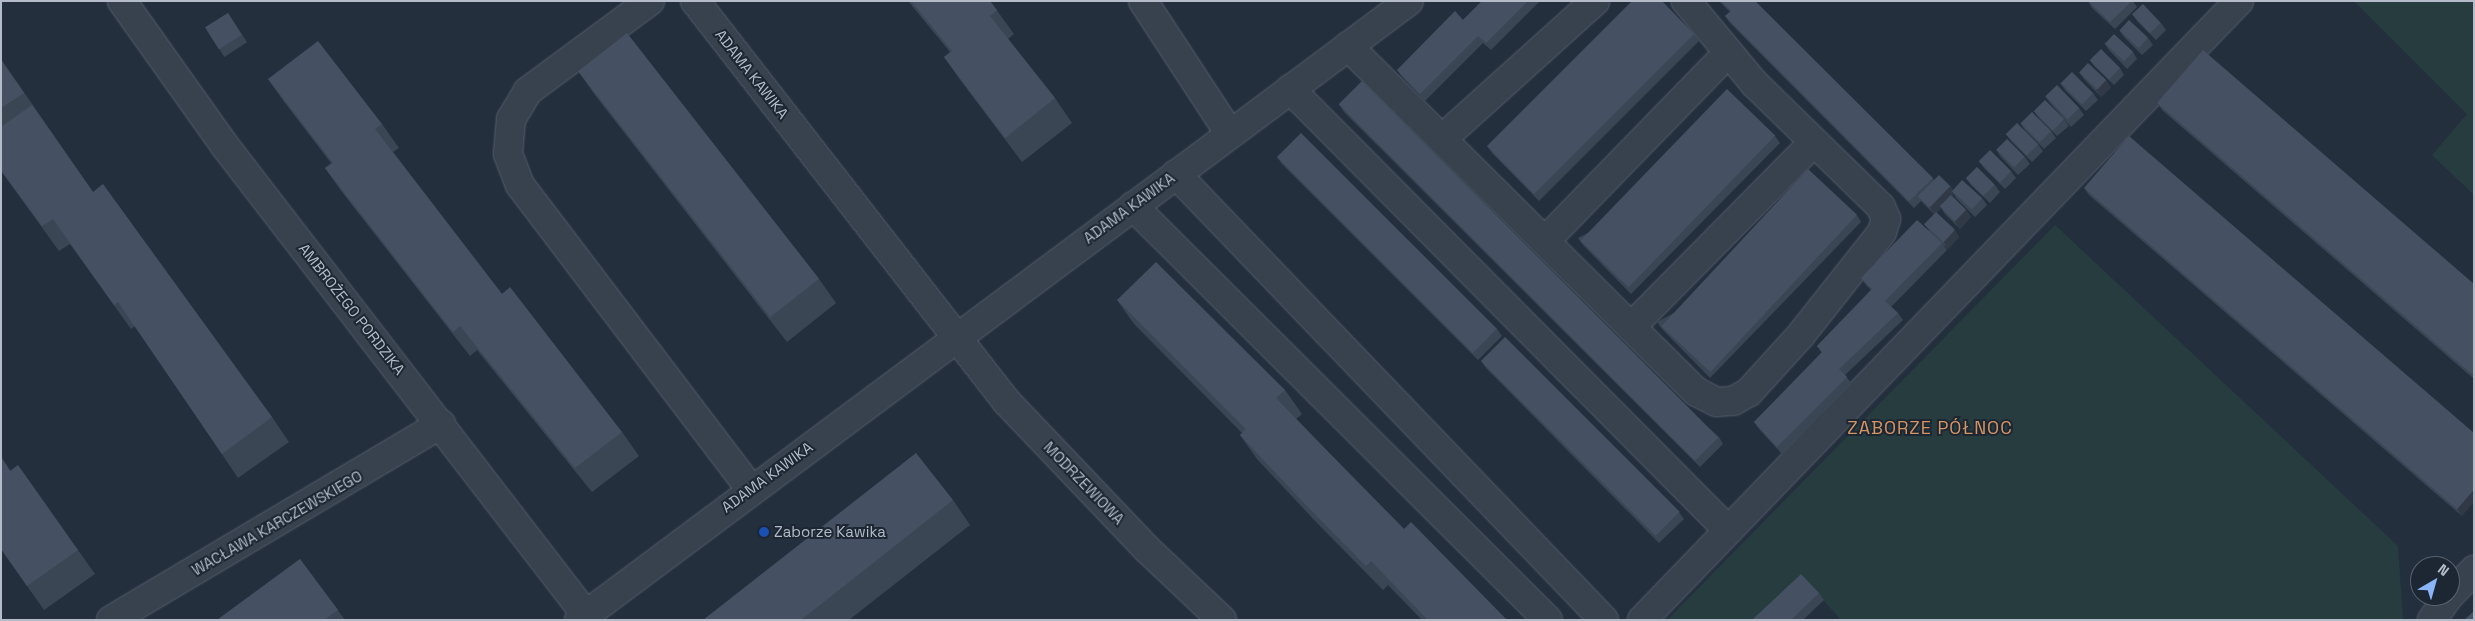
<!DOCTYPE html>
<html>
<head>
<meta charset="utf-8">
<style>
  body { margin:0 }
  #map { position:relative; width:2475px; height:621px; overflow:hidden; background:#242f3e; font-family:"Space Grotesk",sans-serif }
  div>[style] { position:absolute }
  .green>* { inset:0; background:#263c3f }
  .roads { filter:drop-shadow(0 0 1px #565f6c) drop-shadow(0 0 1px #565f6c) }
  .minor>* { height:28px; margin:-14px; padding:0 14px; transform-origin:14px; border-radius:14px; background:#38414e }
  .wall>* { inset:0; background:#3b4654; transform-origin:0 0 }
  .shaded-wall>* { inset:0; background:#303945 }
  .building>* { inset:0; background:#455162; transform-origin:0 0 }
  .dots>* { width:14px; height:14px; translate:-50% -50%; box-sizing:border-box; border:2px solid #1d2633; border-radius:50% }
  span { translate:-50% -50%; white-space:nowrap; text-align:center; line-height:1.15; -webkit-text-stroke:4px #1d2633; paint-order:stroke }
  .street-label { font-size:15px; color:#b4bcc9 }
  .poi-label { font-size:15px; color:#b4bcc9 }
  .left { translate:0 -50%; text-align:left }
  .quarter-label { font-size:18px; color:#d59563; letter-spacing:1px }
  .frame { position:absolute; inset:0; border:2px solid #b4bcc9; pointer-events:none }
  .north { position:absolute; left:2410px; top:556px; width:50px; height:50px; box-sizing:border-box; background:#1d2633; border:1px solid #59626f; border-radius:50%; rotate:38deg; font-size:14px; font-weight:700; line-height:20px; text-align:center; color:#b4bcc9 }
  .north::after { content:''; display:block; margin:auto; width:18px; height:22px; background:#8ab4f8; clip-path:polygon(50% 0,100% 100%,50% 72%,0 100%) }
</style>
</head>
<body>
<div id="map">
  <div class="green">
    <i style="clip-path:polygon(2354px 1px,2474px 1px,2474px 195px,2432px 155px,2467px 114px)"></i>
    <i style="clip-path:polygon(2055px 225px,2398px 546px,2403px 620px,1841px 620px,1806px 581px,1765px 620px,1667px 620px)"></i>
  </div>
  <div class="roads">
    <div class="minor">
      <i style="left:122px;top:1px;width:178px;rotate:54.6deg"></i>
      <i style="left:225px;top:146px;width:598px;rotate:52.4deg"></i>
      <i style="left:650px;top:1px;width:152px;rotate:143.6deg"></i>
      <i style="left:528px;top:91px;width:33px;rotate:121deg"></i>
      <i style="left:511px;top:119px;width:35px;rotate:95deg"></i>
      <i style="left:508px;top:154px;width:33px;rotate:69deg"></i>
      <i style="left:520px;top:185px;width:382px;rotate:52.8deg"></i>
      <i style="left:695px;top:1px;width:508px;rotate:52.12deg"></i>
      <i style="left:1007px;top:402px;width:203px;rotate:46.4deg"></i>
      <i style="left:1147px;top:549px;width:103px;rotate:43.4deg"></i>
      <i style="left:1143px;top:1px;width:159px;rotate:56.8deg"></i>
      <i style="left:1348px;top:46px;width:491px;rotate:44.8deg"></i>
      <i style="left:1697px;top:392px;width:22px;rotate:27deg"></i>
      <i style="left:1717px;top:402px;width:16px;rotate:-4deg"></i>
      <i style="left:1733px;top:401px;width:18px;rotate:-29deg"></i>
      <i style="left:1749px;top:392px;width:76px;rotate:-47.7deg"></i>
      <i style="left:1800px;top:336px;width:132px;rotate:-51.7deg"></i>
      <i style="left:1882px;top:232px;width:14px;rotate:-73deg"></i>
      <i style="left:1886px;top:219px;width:13px;rotate:-113deg"></i>
      <i style="left:1881px;top:207px;width:177px;rotate:-135.7deg"></i>
      <i style="left:1754px;top:83px;width:107px;rotate:-129.7deg"></i>
      <i style="left:1290px;top:89px;width:622px;rotate:45.2deg"></i>
      <i style="left:1442px;top:139px;width:206px;rotate:-42deg"></i>
      <i style="left:1176px;top:174px;width:618px;rotate:46.18deg"></i>
      <i style="left:1133px;top:206px;width:586px;rotate:44.93deg"></i>
      <i style="left:1545px;top:241px;width:262px;rotate:-45.8deg"></i>
      <i style="left:1631px;top:327px;width:259px;rotate:-45.3deg"></i>
      <i style="left:2450px;top:595px;width:35px;rotate:-46deg"></i>
      <i style="left:111px;top:620px;width:384px;rotate:-30.7deg"></i>
      <i style="left:579px;top:620px;width:1035px;rotate:-36.71deg"></i>
      <i style="left:1642px;top:620px;width:860px;rotate:-46.04deg"></i>
      <i style="left:2432px;top:620px;width:29px;rotate:-55deg"></i>
    </div>
  </div>
  <div class="wall">
    <i style="clip-path:polygon(908px 1px,990px 1px,1014px 34px,1008px 39px,1055px 98px,1072px 123px,1022px 162px,961px 81px,944px 57px,950px 52px)"></i>
    <i style="clip-path:polygon(1482px 1px,1540px 1px,1491px 50px,1483px 43px,1425px 101px,1402px 77px,1397px 70px,1463px 20px)"></i>
    <i style="clip-path:polygon(1719px 1px,1755px 1px,1934px 180px,1950px 186px,1953px 190px,1982px 198px,1987px 205px,1975px 217px,1956px 198px,1954px 194px,1952px 196px,1966px 210px,1971px 217px,1960px 229px,1945px 214px,1941px 208px,1936px 213px,1959px 237px,1948px 249px,1933px 234px,1942px 243px,1947px 250px,1891px 307px,1898px 313px,1903px 320px,1845px 375px,1852px 384px,1782px 454px,1759px 429px,1754px 422px,1822px 353px,1817px 346px,1871px 290px,1866px 285px,1861px 278px,1929px 230px,1924px 224px,1934px 214px,1921px 201px,1914px 208px,1730px 23px,1725px 16px,1730px 12px)"></i>
    <i style="clip-path:polygon(2088px 1px,2133px 1px,2137px 7px,2115px 29px,2092px 8px)"></i>
    <i style="left:228px;top:13px;width:35px;height:27px;rotate:57deg"></i>
    <i style="clip-path:polygon(2132px 14px,2161px 23px,2166px 30px,2156px 40px,2137px 21px)"></i>
    <i style="clip-path:polygon(2119px 30px,2148px 38px,2153px 45px,2142px 55px,2124px 37px)"></i>
    <i style="clip-path:polygon(1694px 34px,1699px 41px,1539px 201px,1492px 153px,1487px 146px)"></i>
    <i style="clip-path:polygon(2104px 43px,2133px 52px,2137px 59px,2127px 69px,2109px 50px)"></i>
    <i style="clip-path:polygon(1px 59px,93px 192px,272px 417px,289px 442px,238px 478px,135px 326px,131px 329px,70px 244px,59px 251px,1px 171px)"></i>
    <i style="clip-path:polygon(2090px 60px,2120px 68px,2124px 75px,2114px 85px,2095px 67px)"></i>
    <i style="clip-path:polygon(578px 71px,819px 279px,836px 303px,787px 342px,595px 95px)"></i>
    <i style="clip-path:polygon(2079px 72px,2111px 87px,2101px 97px,2084px 79px)"></i>
    <i style="clip-path:polygon(268px 79px,382px 124px,399px 148px,393px 152px,502px 294px,622px 432px,639px 456px,592px 492px,477px 350px,470px 356px,342px 192px,325px 168px,331px 163px,285px 103px)"></i>
    <i style="clip-path:polygon(2060px 83px,2093px 93px,2098px 100px,2086px 111px,2065px 90px)"></i>
    <i style="clip-path:polygon(2045px 96px,2079px 108px,2084px 115px,2071px 127px,2050px 103px)"></i>
    <i style="clip-path:polygon(2157px 103px,2474px 284px,2474px 379px,2162px 110px)"></i>
    <i style="clip-path:polygon(1339px 105px,1719px 437px,1723px 444px,1700px 467px,1344px 112px)"></i>
    <i style="clip-path:polygon(2034px 111px,2064px 119px,2069px 126px,2057px 136px,2039px 118px)"></i>
    <i style="clip-path:polygon(2020px 123px,2051px 131px,2056px 138px,2044px 149px,2025px 130px)"></i>
    <i style="clip-path:polygon(2006px 134px,2038px 144px,2043px 151px,2032px 162px,2011px 141px)"></i>
    <i style="clip-path:polygon(1775px 136px,1780px 143px,1631px 294px,1583px 245px,1578px 238px)"></i>
    <i style="clip-path:polygon(1996px 149px,2025px 157px,2030px 164px,2018px 175px,2000px 156px)"></i>
    <i style="clip-path:polygon(1277px 157px,1497px 329px,1502px 336px,1478px 360px,1282px 164px)"></i>
    <i style="clip-path:polygon(1979px 161px,2011px 171px,2016px 178px,2005px 189px,1984px 168px)"></i>
    <i style="clip-path:polygon(1966px 178px,1995px 185px,2000px 192px,1990px 203px,1971px 185px)"></i>
    <i style="clip-path:polygon(2084px 188px,2474px 433px,2462px 516px,2089px 195px)"></i>
    <i style="clip-path:polygon(1857px 215px,1861px 222px,1710px 378px,1662px 329px,1657px 322px)"></i>
    <i style="clip-path:polygon(1117px 300px,1285px 390px,1302px 414px,1296px 419px,1404px 529px,1507px 620px,1422px 620px,1388px 585px,1383px 590px,1317px 523px,1257px 459px,1240px 435px,1242px 433px,1134px 324px)"></i>
    <i style="clip-path:polygon(1481px 361px,1679px 512px,1684px 519px,1659px 543px,1486px 368px)"></i>
    <i style="clip-path:polygon(1px 456px,10px 470px,78px 550px,95px 574px,44px 610px,1px 549px)"></i>
    <i style="clip-path:polygon(953px 500px,970px 525px,849px 620px,703px 620px)"></i>
    <i style="clip-path:polygon(300px 559px,345px 620px,217px 620px)"></i>
    <i style="clip-path:polygon(1819px 593px,1824px 600px,1803px 620px,1752px 620px)"></i>
  </div>
  <div class="shaded-wall">
    <i style="clip-path:polygon(2106px 80px,2111px 87px,2101px 97px,2096px 90px)"></i>
    <i style="clip-path:polygon(1950px 186px,1955px 192px,1952px 191px,1954px 194px,1935px 215px,1930px 208px)"></i>
    <i style="clip-path:polygon(1966px 210px,1971px 217px,1960px 229px,1955px 222px)"></i>
    <i style="clip-path:polygon(1955px 230px,1959px 237px,1948px 249px,1944px 242px)"></i>
    <i style="clip-path:polygon(2474px 490px,2474px 502px,2462px 516px,2457px 509px)"></i>
  </div>
  <div class="building">
    <i style="clip-path:polygon(911px 1px,990px 1px,997px 10px,990px 16px,1055px 98px,1005px 138px,944px 57px,952px 51px)"></i>
    <i style="clip-path:polygon(1482px 1px,1528px 1px,1486px 43px,1478px 36px,1420px 94px,1397px 70px,1455px 11px,1463px 20px)"></i>
    <i style="clip-path:polygon(1632px 1px,1662px 1px,1694px 34px,1534px 194px,1487px 146px)"></i>
    <i style="clip-path:polygon(1721px 1px,1755px 1px,1933px 178px,1909px 201px,1725px 16px,1731px 11px)"></i>
    <i style="clip-path:polygon(2088px 1px,2132px 1px,2110px 22px)"></i>
    <i style="left:2143px;top:4px;width:26px;height:15px;rotate:47deg"></i>
    <i style="left:228px;top:13px;width:26px;height:27px;rotate:58deg"></i>
    <i style="left:2129px;top:20px;width:26px;height:14px;rotate:43deg"></i>
    <i style="left:627px;top:33px;width:312px;height:62px;rotate:52deg"></i>
    <i style="left:2114px;top:34px;width:26px;height:13px;rotate:43deg"></i>
    <i style="clip-path:polygon(318px 41px,382px 124px,375px 129px,502px 294px,510px 287px,622px 432px,575px 468px,460px 326px,453px 332px,325px 168px,333px 163px,268px 79px)"></i>
    <i style="left:2101px;top:49px;width:27px;height:16px;rotate:45deg"></i>
    <i style="clip-path:polygon(2203px 50px,2474px 284px,2474px 376px,2157px 103px)"></i>
    <i style="clip-path:polygon(1px 60px,24px 93px,1px 108px)"></i>
    <i style="left:2088px;top:63px;width:25px;height:13px;rotate:43deg"></i>
    <i style="left:2072px;top:72px;width:30px;height:16px;rotate:45deg"></i>
    <i style="left:1362px;top:81px;width:504px;height:33px;rotate:45deg"></i>
    <i style="left:2057px;top:85px;width:32px;height:16px;rotate:46deg"></i>
    <i style="left:1727px;top:89px;width:67px;height:211px;rotate:44deg"></i>
    <i style="left:2045px;top:100px;width:27px;height:16px;rotate:45deg"></i>
    <i style="clip-path:polygon(32px 105px,93px 192px,103px 184px,272px 417px,222px 454px,118px 302px,114px 305px,53px 219px,42px 226px,1px 170px,1px 127px)"></i>
    <i style="left:2032px;top:112px;width:27px;height:16px;rotate:45deg"></i>
    <i style="left:2017px;top:123px;width:30px;height:16px;rotate:45deg"></i>
    <i style="left:1301px;top:133px;width:277px;height:34px;rotate:45deg"></i>
    <i style="clip-path:polygon(2129px 136px,2474px 433px,2474px 490px,2457px 509px,2084px 188px)"></i>
    <i style="left:2007px;top:139px;width:25px;height:15px;rotate:45deg"></i>
    <i style="left:1990px;top:150px;width:30px;height:16px;rotate:45deg"></i>
    <i style="left:1977px;top:167px;width:25px;height:16px;rotate:45deg"></i>
    <i style="left:1808px;top:169px;width:67px;height:215px;rotate:43deg"></i>
    <i style="left:1939px;top:175px;width:16px;height:30px;rotate:45deg"></i>
    <i style="left:1962px;top:180px;width:27px;height:15px;rotate:42deg"></i>
    <i style="left:1951px;top:195px;width:21px;height:16px;rotate:45deg"></i>
    <i style="left:1936px;top:212px;width:26px;height:17px;rotate:43deg"></i>
    <i style="clip-path:polygon(1917px 220px,1942px 243px,1885px 301px,1898px 313px,1839px 369px,1847px 377px,1777px 447px,1754px 422px,1822px 352px,1817px 346px,1872px 289px,1861px 278px)"></i>
    <i style="clip-path:polygon(1156px 262px,1285px 390px,1276px 398px,1339px 463px,1404px 529px,1411px 522px,1507px 620px,1428px 620px,1371px 561px,1366px 566px,1300px 499px,1240px 435px,1246px 429px,1117px 300px)"></i>
    <i style="left:1505px;top:337px;width:247px;height:34px;rotate:45deg"></i>
    <i style="clip-path:polygon(916px 453px,953px 500px,801px 620px,703px 620px)"></i>
    <i style="clip-path:polygon(1px 458px,10px 471px,18px 465px,78px 550px,27px 586px,1px 549px)"></i>
    <i style="clip-path:polygon(300px 559px,338px 610px,324px 620px,217px 620px)"></i>
    <i style="clip-path:polygon(1801px 574px,1819px 593px,1791px 620px,1752px 620px)"></i>
    <i style="clip-path:polygon(2474px 611px,2474px 620px,2464px 620px)"></i>
  </div>
  <div class="dots">
    <i style="left:764px;top:532px;background:#1a4fb4"></i>
  </div>
  <div class="street-label">
    <span style="left:752px;top:74px;rotate:52deg">ADAMA KAWIKA</span>
    <span style="left:1129px;top:208px;rotate:-36deg">ADAMA KAWIKA</span>
    <span style="left:352px;top:309px;rotate:52deg">AMBROŻEGO PORDZIKA</span>
    <span style="left:767px;top:477px;rotate:-36deg">ADAMA KAWIKA</span>
    <span style="left:1084px;top:483px;rotate:46deg">MODRZEWIOWA</span>
    <span style="left:277px;top:523px;rotate:-30deg">WACŁAWA KARCZEWSKIEGO</span>
  </div>
  <div class="poi-label">
    <span class="left" style="left:774px;top:532px">Zaborze Kawika</span>
  </div>
  <div class="quarter-label">
    <span style="left:1930px;top:428px">ZABORZE PÓŁNOC</span>
  </div>
  <div class="frame"></div>
  <div class="north">N</div>
</div>
</body>
</html>
